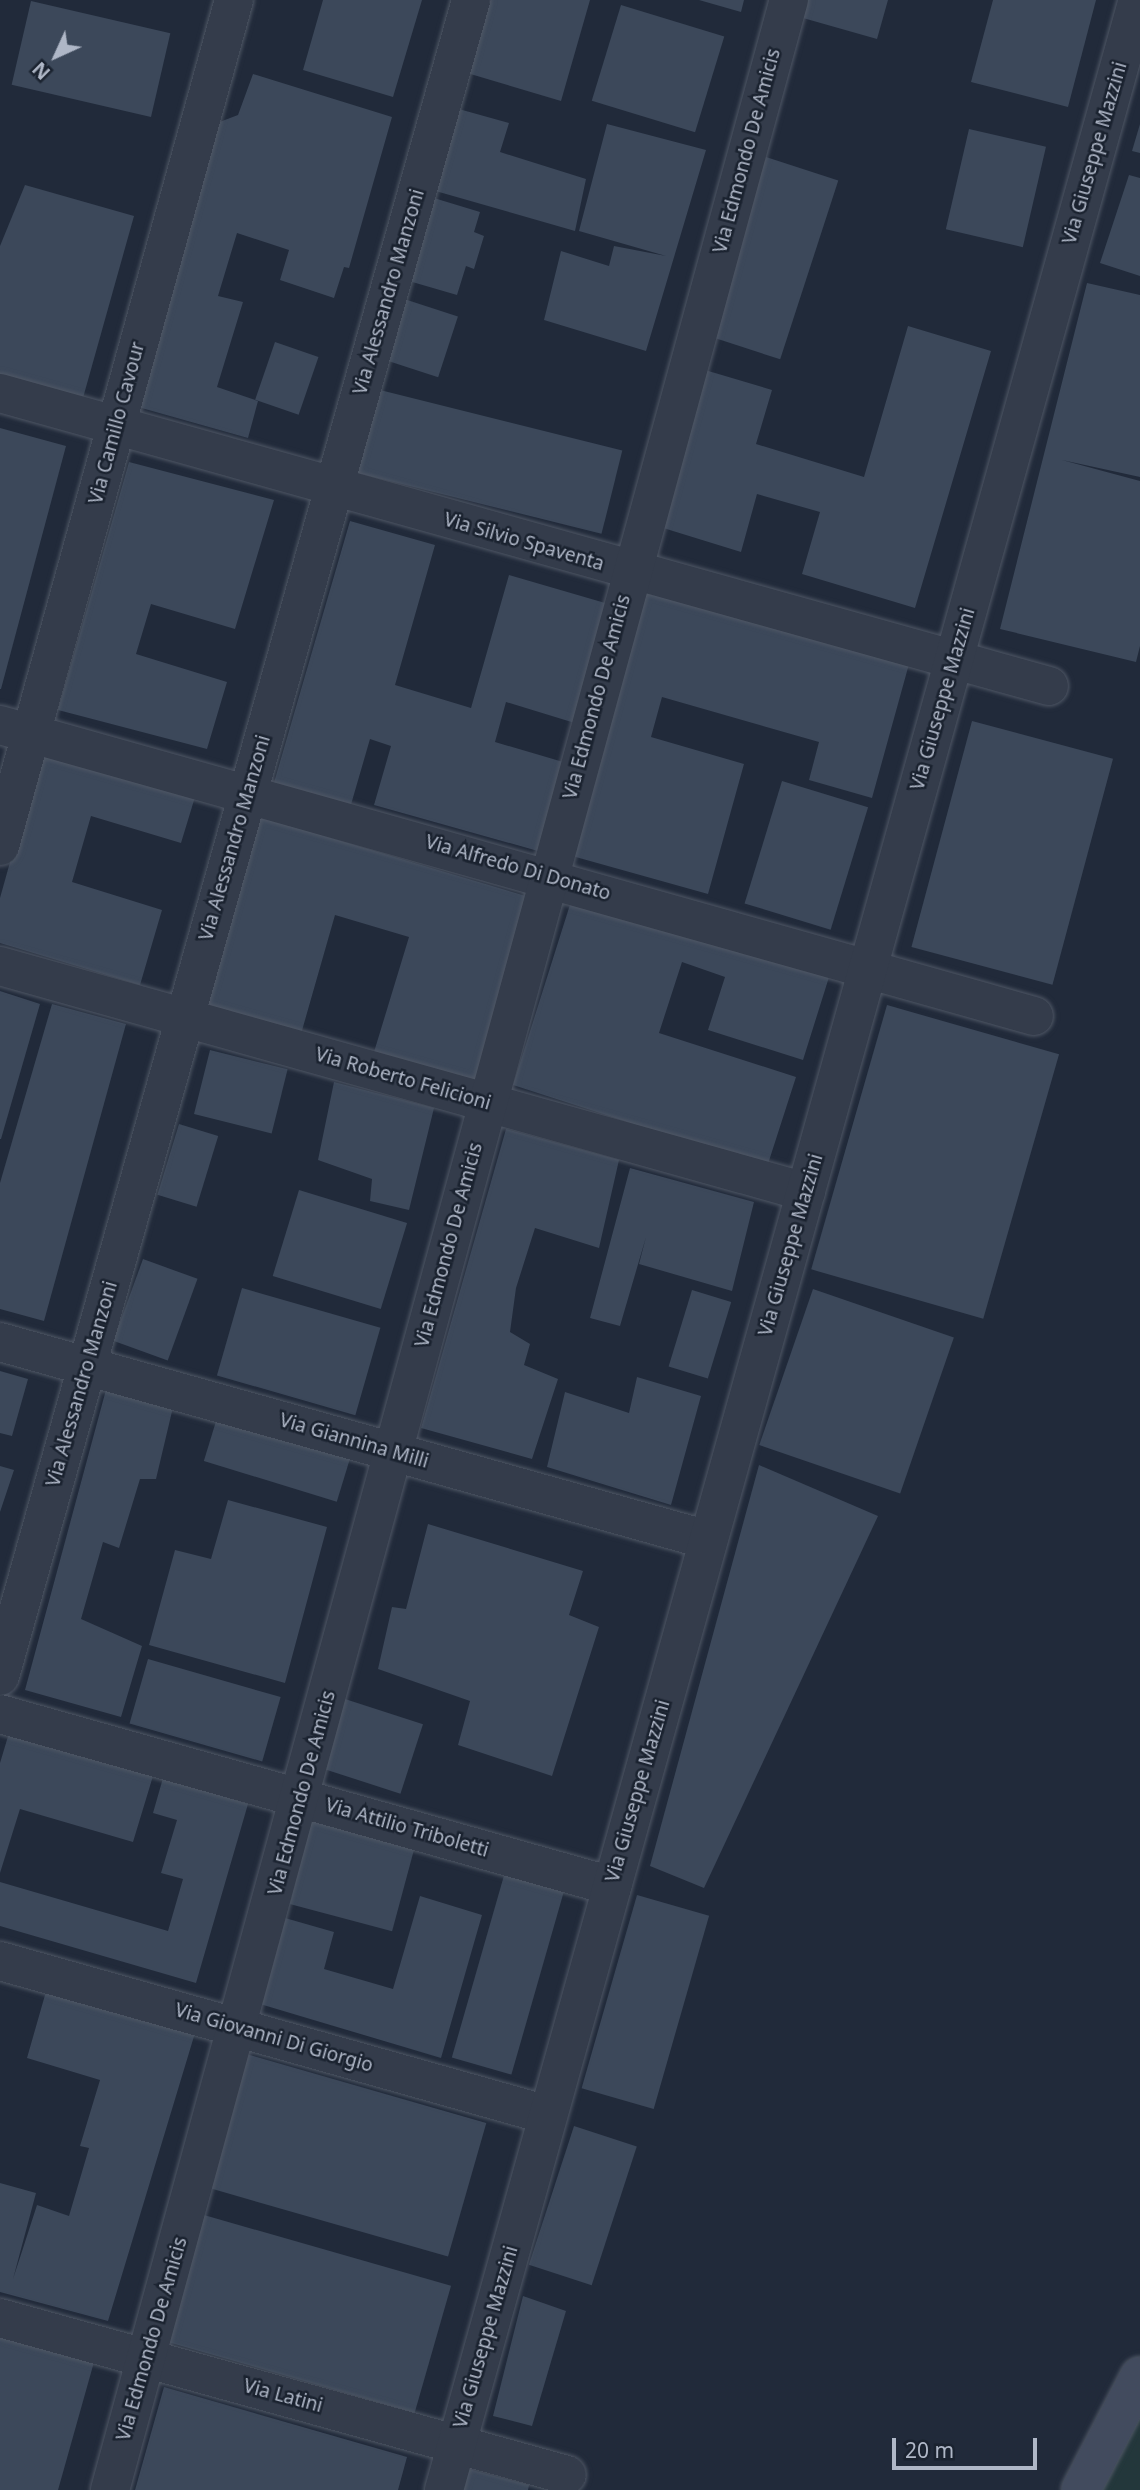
<!DOCTYPE html>
<html>
<head>
<meta charset="utf-8">
<style>
  body { margin:0 }
  #map { position:relative; width:1140px; height:2490px; overflow:hidden; background:#212a3a; font-family:"Noto Sans",sans-serif }
  div>[style] { position:absolute }
  .green>* { inset:0; background:#23373b }
  .building>* { inset:0; background:#3c485a; transform-origin:0 0 }
  .roads { filter:drop-shadow(0 0 2px #4f5765) drop-shadow(0 0 2px #4f5765) }
  .street>* { height:38px; margin:-19px; padding:0 19px; transform-origin:19px; border-radius:19px; background:#343c4b }
  .secondary>* { height:38px; margin:-19px; padding:0 19px; transform-origin:19px; border-radius:19px; background:#424b5e }
  span { translate:-50% -50%; white-space:nowrap; text-align:center; line-height:1.15; -webkit-text-stroke:5px #1a222f; paint-order:stroke }
  .street-label { font-size:19px; color:#afb7c7 }
  .north { position:absolute; left:21px; top:21px; width:70px; height:70px; -webkit-text-stroke:5px #1a222f; paint-order:stroke; rotate:225deg; font-size:19px; font-weight:700; line-height:28px; text-align:center; color:#afb7c7 }
  .north::after { content:''; display:block; margin:auto; width:24px; height:32px; background:#afb7c7; clip-path:polygon(50% 0,100% 100%,50% 72%,0 100%) }
  .scale { position:absolute; left:892px; top:2438px; width:145px; height:32px; box-sizing:border-box; border:4px solid #afb7c7; border-top:0; padding-left:9px; font-size:21px; line-height:24px; white-space:nowrap; color:#afb7c7; -webkit-text-stroke:5px #1a222f; paint-order:stroke }
</style>
</head>
<body>
<div id="map">
  <div class="green">
    <i style="clip-path:polygon(1140px 2385px,1140px 2490px,1088px 2490px)"></i>
  </div>
  <div class="building">
    <i style="clip-path:polygon(323px 0,422px 0,393px 97px,303px 70px)"></i>
    <i style="clip-path:polygon(488px 0,590px 0,561px 101px,467px 73px)"></i>
    <i style="clip-path:polygon(699px 0,744px 0,741px 12px)"></i>
    <i style="clip-path:polygon(808px 0,888px 0,877px 39px,803px 18px)"></i>
    <i style="clip-path:polygon(993px 0,1096px 0,1068px 107px,971px 82px)"></i>
    <i style="left:31px;top:1px;width:143px;height:86px;rotate:13deg"></i>
    <i style="left:621px;top:5px;width:108px;height:100px;rotate:17deg"></i>
    <i style="clip-path:polygon(253px 74px,392px 117px,349px 268px,344px 267px,334px 298px,280px 280px,289px 250px,237px 233px,218px 296px,243px 302px,217px 387px,258px 401px,248px 438px,131px 405px,209px 126px,238px 115px)"></i>
    <i style="clip-path:polygon(448px 106px,509px 123px,500px 152px,586px 179px,575px 231px,425px 188px)"></i>
    <i style="clip-path:polygon(607px 124px,706px 150px,646px 351px,544px 320px,561px 251px,609px 266px,614px 246px,666px 256px,579px 231px)"></i>
    <i style="clip-path:polygon(1140px 124px,1140px 153px,1132px 151px)"></i>
    <i style="left:969px;top:129px;width:79px;height:103px;rotate:13deg"></i>
    <i style="left:766px;top:157px;width:76px;height:188px;rotate:18deg"></i>
    <i style="clip-path:polygon(1129px 175px,1140px 178px,1140px 276px,1100px 263px)"></i>
    <i style="clip-path:polygon(25px 185px,134px 216px,81px 405px,0 379px,0 246px)"></i>
    <i style="clip-path:polygon(424px 195px,480px 212px,474px 232px,484px 236px,474px 269px,466px 266px,457px 295px,402px 279px)"></i>
    <i style="clip-path:polygon(1087px 283px,1140px 295px,1140px 477px,1062px 460px,1140px 481px,1140px 646px,1136px 662px,1000px 629px)"></i>
    <i style="left:398px;top:297px;width:63px;height:64px;rotate:18deg"></i>
    <i style="clip-path:polygon(908px 326px,991px 351px,915px 608px,802px 574px,820px 512px,757px 494px,741px 552px,660px 527px,705px 370px,772px 390px,756px 444px,864px 477px)"></i>
    <i style="left:275px;top:342px;width:46px;height:61px;rotate:19deg"></i>
    <i style="left:372px;top:388px;width:258px;height:86px;rotate:14deg"></i>
    <i style="clip-path:polygon(0 428px,66px 446px,1px 689px,0 689px)"></i>
    <i style="clip-path:polygon(129px 462px,274px 500px,235px 629px,151px 604px,136px 654px,227px 682px,207px 749px,58px 710px)"></i>
    <i style="clip-path:polygon(350px 521px,435px 545px,395px 685px,471px 708px,509px 575px,612px 605px,578px 724px,506px 702px,495px 742px,570px 764px,545px 853px,374px 805px,391px 746px,370px 739px,350px 808px,273px 786px)"></i>
    <i style="clip-path:polygon(640px 589px,909px 664px,872px 798px,809px 780px,819px 742px,662px 697px,651px 737px,744px 764px,708px 894px,565px 854px)"></i>
    <i style="left:972px;top:721px;width:146px;height:234px;rotate:15deg"></i>
    <i style="clip-path:polygon(41px 751px,195px 797px,181px 843px,91px 816px,72px 882px,162px 910px,140px 985px,0 943px,0 898px)"></i>
    <i style="left:782px;top:781px;width:90px;height:128px;rotate:17deg"></i>
    <i style="clip-path:polygon(260px 817px,529px 897px,475px 1082px,374px 1052px,409px 937px,335px 915px,301px 1034px,205px 1006px)"></i>
    <i style="clip-path:polygon(574px 892px,830px 974px,803px 1060px,708px 1030px,725px 977px,682px 962px,659px 1033px,796px 1077px,767px 1167px,513px 1085px)"></i>
    <i style="clip-path:polygon(0 991px,40px 1004px,1px 1139px,0 1139px)"></i>
    <i style="clip-path:polygon(52px 1004px,126px 1024px,44px 1321px,0 1309px,0 1183px)"></i>
    <i style="left:887px;top:1005px;width:179px;height:275px;rotate:16deg"></i>
    <i style="left:210px;top:1050px;width:80px;height:66px;rotate:14deg"></i>
    <i style="clip-path:polygon(334px 1082px,434px 1108px,409px 1210px,370px 1201px,372px 1179px,318px 1160px)"></i>
    <i style="left:179px;top:1124px;width:41px;height:74px;rotate:17deg"></i>
    <i style="clip-path:polygon(506px 1129px,619px 1160px,599px 1248px,535px 1228px,516px 1288px,510px 1332px,530px 1344px,524px 1365px,558px 1379px,532px 1459px,421px 1428px)"></i>
    <i style="clip-path:polygon(630px 1168px,754px 1202px,732px 1291px,639px 1264px,646px 1237px,620px 1326px,590px 1318px)"></i>
    <i style="left:299px;top:1190px;width:113px;height:90px;rotate:17deg"></i>
    <i style="left:143px;top:1259px;width:58px;height:87px;rotate:20deg"></i>
    <i style="left:242px;top:1288px;width:144px;height:91px;rotate:16deg"></i>
    <i style="left:813px;top:1289px;width:149px;height:165px;rotate:19deg"></i>
    <i style="left:692px;top:1290px;width:41px;height:80px;rotate:17deg"></i>
    <i style="clip-path:polygon(0 1371px,28px 1379px,12px 1436px,0 1433px)"></i>
    <i style="clip-path:polygon(637px 1377px,701px 1396px,671px 1505px,547px 1467px,565px 1392px,629px 1413px)"></i>
    <i style="clip-path:polygon(107px 1386px,174px 1403px,156px 1479px,140px 1479px,119px 1548px,103px 1542px,81px 1619px,142px 1646px,121px 1717px,25px 1690px)"></i>
    <i style="left:217px;top:1418px;width:139px;height:45px;rotate:17deg"></i>
    <i style="clip-path:polygon(759px 1465px,878px 1516px,704px 1888px,650px 1866px)"></i>
    <i style="clip-path:polygon(0 1466px,14px 1470px,0 1512px)"></i>
    <i style="clip-path:polygon(228px 1500px,327px 1527px,285px 1683px,149px 1645px,175px 1550px,211px 1559px)"></i>
    <i style="clip-path:polygon(428px 1524px,583px 1571px,569px 1615px,599px 1627px,552px 1776px,458px 1745px,470px 1701px,378px 1669px,392px 1607px,406px 1609px)"></i>
    <i style="left:148px;top:1659px;width:138px;height:67px;rotate:16deg"></i>
    <i style="left:345px;top:1699px;width:82px;height:73px;rotate:18deg"></i>
    <i style="clip-path:polygon(9px 1733px,153px 1776px,133px 1842px,20px 1809px,0 1873px,0 1763px)"></i>
    <i style="clip-path:polygon(163px 1778px,248px 1804px,196px 1983px,0 1926px,0 1882px,168px 1931px,183px 1879px,161px 1873px,177px 1820px,153px 1813px)"></i>
    <i style="left:313px;top:1817px;width:106px;height:90px;rotate:15deg"></i>
    <i style="left:505px;top:1872px;width:62px;height:193px;rotate:16deg"></i>
    <i style="left:637px;top:1895px;width:75px;height:201px;rotate:16deg"></i>
    <i style="clip-path:polygon(420px 1896px,482px 1915px,441px 2058px,260px 2004px,285px 1918px,334px 1932px,324px 1969px,393px 1989px)"></i>
    <i style="clip-path:polygon(47px 1988px,195px 2033px,108px 2321px,0 2292px,0 2183px,36px 2193px,13px 2279px,37px 2205px,69px 2216px,89px 2148px,80px 2146px,100px 2080px,27px 2058px)"></i>
    <i style="left:246px;top:2054px;width:250px;height:139px;rotate:16deg"></i>
    <i style="left:574px;top:2126px;width:66px;height:146px;rotate:18deg"></i>
    <i style="left:204px;top:2215px;width:257px;height:132px;rotate:16deg"></i>
    <i style="clip-path:polygon(523px 2296px,566px 2311px,532px 2426px,493px 2416px)"></i>
    <i style="clip-path:polygon(0 2335px,94px 2362px,58px 2490px,0 2490px)"></i>
    <i style="clip-path:polygon(164px 2387px,407px 2457px,398px 2490px,135px 2490px)"></i>
    <i style="clip-path:polygon(465px 2468px,529px 2485px,528px 2490px,460px 2490px)"></i>
  </div>
  <div class="roads">
    <div class="street">
      <i style="left:0;top:393px;width:1089px;rotate:15.61deg"></i>
      <i style="left:0;top:725px;width:1074px;rotate:15.72deg"></i>
      <i style="left:0;top:846px;width:878px;rotate:-74.54deg"></i>
      <i style="left:0;top:966px;width:837px;rotate:15.66deg"></i>
      <i style="left:0;top:1342px;width:735px;rotate:15.62deg"></i>
      <i style="left:0;top:1676px;width:1741px;rotate:-74.3deg"></i>
      <i style="left:0;top:1714px;width:636px;rotate:15.7deg"></i>
      <i style="left:0;top:1961px;width:569px;rotate:15.7deg"></i>
      <i style="left:0;top:2318px;width:588px;rotate:15.48deg"></i>
      <i style="left:110px;top:2490px;width:2581px;rotate:-74.75deg"></i>
      <i style="left:444px;top:2490px;width:2585px;rotate:-74.43deg"></i>
    </div>
    <div class="secondary">
      <i style="left:1081px;top:2490px;width:128px;rotate:-62.6deg"></i>
    </div>
  </div>
  <div class="street-label">
    <span style="left:747px;top:151px;rotate:-75deg">Via Edmondo De Amicis</span>
    <span style="left:1095px;top:153px;rotate:-74deg">Via Giuseppe Mazzini</span>
    <span style="left:389px;top:292px;rotate:-74deg">Via Alessandro Manzoni</span>
    <span style="left:117px;top:423px;rotate:-75deg">Via Camillo Cavour</span>
    <span style="left:524px;top:542px;rotate:16deg">Via Silvio Spaventa</span>
    <span style="left:597px;top:697px;rotate:-75deg">Via Edmondo De Amicis</span>
    <span style="left:943px;top:699px;rotate:-74deg">Via Giuseppe Mazzini</span>
    <span style="left:235px;top:838px;rotate:-74deg">Via Alessandro Manzoni</span>
    <span style="left:518px;top:868px;rotate:16deg">Via Alfredo Di Donato</span>
    <span style="left:403px;top:1079px;rotate:16deg">Via Roberto Felicioni</span>
    <span style="left:449px;top:1245px;rotate:-75deg">Via Edmondo De Amicis</span>
    <span style="left:791px;top:1245px;rotate:-74deg">Via Giuseppe Mazzini</span>
    <span style="left:82px;top:1384px;rotate:-74deg">Via Alessandro Manzoni</span>
    <span style="left:354px;top:1441px;rotate:16deg">Via Giannina Milli</span>
    <span style="left:638px;top:1791px;rotate:-74deg">Via Giuseppe Mazzini</span>
    <span style="left:302px;top:1793px;rotate:-75deg">Via Edmondo De Amicis</span>
    <span style="left:407px;top:1828px;rotate:16deg">Via Attilio Triboletti</span>
    <span style="left:274px;top:2038px;rotate:16deg">Via Giovanni Di Giorgio</span>
    <span style="left:486px;top:2337px;rotate:-74deg">Via Giuseppe Mazzini</span>
    <span style="left:152px;top:2339px;rotate:-74deg">Via Edmondo De Amicis</span>
    <span style="left:283px;top:2396px;rotate:15deg">Via Latini</span>
  </div>
  <div class="north">N</div>
  <div class="scale">20 m</div>
</div>
</body>
</html>
